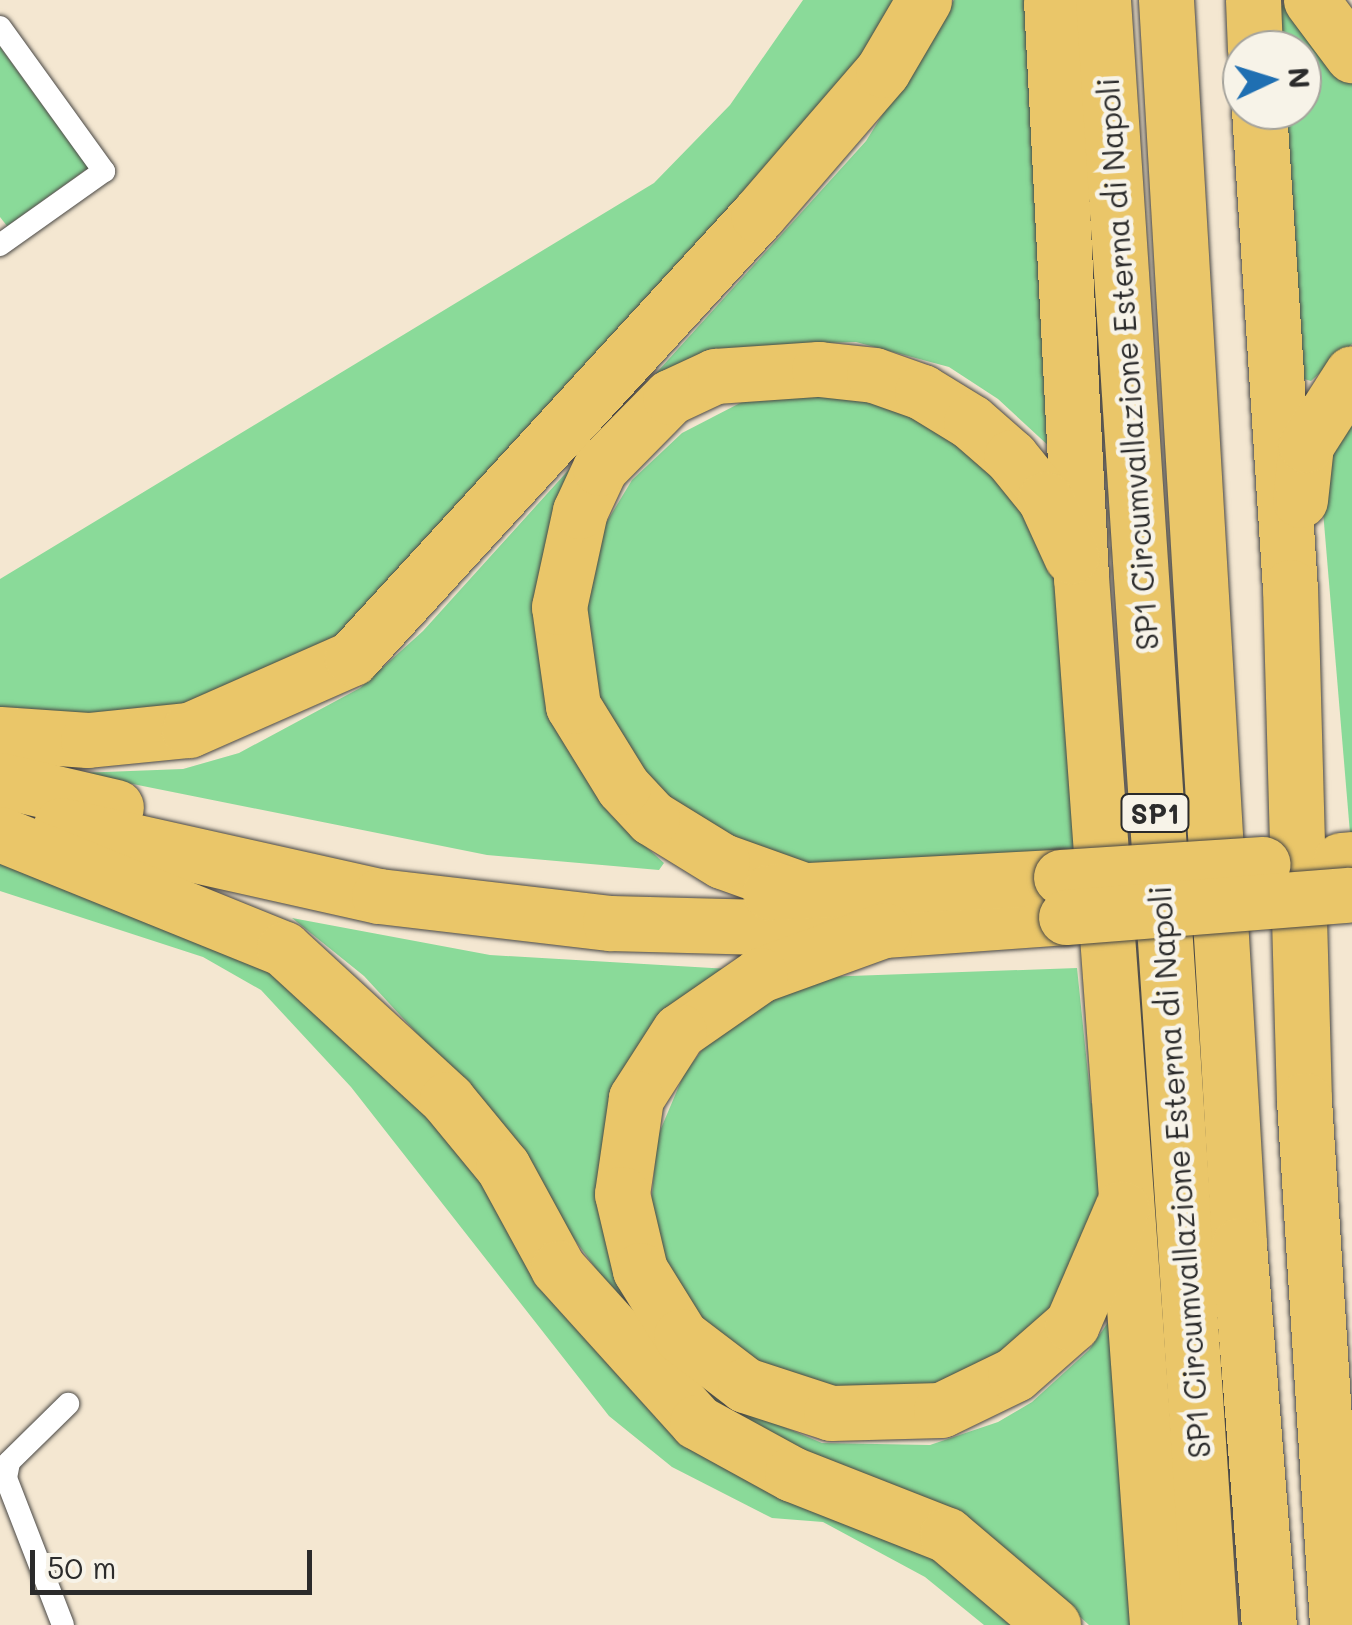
<!DOCTYPE html>
<html>
<head>
<meta charset="utf-8">
<style>
  body { margin:0 }
  #map { position:relative; width:1352px; height:1625px; overflow:hidden; background:#f4e7d1; font-family:Mali,sans-serif }
  div>[style] { position:absolute }
  .green>* { inset:0; background:#8ada99 }
  .roads { filter:drop-shadow(0 0 2px #494744) drop-shadow(0 0 2px #494744) }
  .lane>* { height:22px; margin:-11px; padding:0 11px; transform-origin:11px; border-radius:11px; background:#fff }
  .highway>* { height:55px; margin:-27.5px; padding:0 27.5px; transform-origin:27.5px; border-radius:27.5px; background:#eac669 }
  .bridges { filter:drop-shadow(0 0 2px #494744) drop-shadow(0 0 2px #494744) }
  .highway-bridge>* { height:55px; margin:-27.5px; padding:0 27.5px; transform-origin:27.5px; border-radius:27.5px; background:#eac669 }
  span { translate:-50% -50%; white-space:nowrap; text-align:center; line-height:1.15; -webkit-text-stroke:9px #f7f3e8; paint-order:stroke }
  .shield-label span { padding:2px 8px; background:#f7f3e8; border:2px solid; border-radius:8px; -webkit-text-stroke-width:0 }
  .shield-label { font-size:28px; color:#2b2b2b; font-weight:700 }
  .street-label { font-size:30px; color:#2b2b2b }
  .north { position:absolute; left:1222px; top:30px; width:100px; height:100px; box-sizing:border-box; background:#f7f3e8; border:2px solid #a5a39c; border-radius:50%; rotate:86deg; font-size:28px; font-weight:700; line-height:40px; text-align:center; color:#2b2b2b }
  .north::after { content:''; display:block; margin:auto; width:35px; height:45px; background:#1f6fb2; clip-path:polygon(50% 0,100% 100%,50% 72%,0 100%) }
  .scale { position:absolute; left:30px; top:1550px; width:282px; height:45px; box-sizing:border-box; border:5px solid #2b2b2b; border-top:0; padding-left:12px; font-size:30px; line-height:35px; white-space:nowrap; color:#2b2b2b; -webkit-text-stroke:8px #f7f3e8; paint-order:stroke }
</style>
</head>
<body>
<div id="map">
  <div class="green">
    <i style="clip-path:polygon(803px 0,908px 0,836px 105px,338px 648px,186px 718px,0 718px,0 579px,654px 183px,730px 105px)"></i>
    <i style="clip-path:polygon(954px 0,1033px 0,1051px 448px,998px 399px,949px 367px,856px 342px,791px 344px,587px 470px,570px 753px,610px 814px,664px 863px,659px 870px,487px 855px,78px 773px,183px 769px,239px 753px,360px 688px,423px 631px,866px 141px)"></i>
    <i style="clip-path:polygon(1291px 0,1352px 80px,1352px 344px,1311px 381px,1304px 379px,1286px 110px,1302px 110px,1302px 50px,1282px 50px,1280px 7px)"></i>
    <i style="clip-path:polygon(0 47px,88px 168px,7px 226px,0 217px)"></i>
    <i style="clip-path:polygon(811px 389px,888px 399px,1012px 479px,1062px 579px,1074px 862px,789px 875px,620px 769px,578px 638px,597px 538px,632px 480px,682px 433px,742px 402px)"></i>
    <i style="clip-path:polygon(1352px 406px,1352px 845px,1351px 845px,1323px 511px,1335px 444px)"></i>
    <i style="clip-path:polygon(0 861px,262px 956px,370px 1042px,595px 1328px,917px 1549px,972px 1578px,1017px 1625px,984px 1625px,925px 1577px,823px 1522px,772px 1518px,672px 1467px,609px 1416px,351px 1087px,261px 990px,203px 957px,0 891px)"></i>
    <i style="clip-path:polygon(292px 918px,490px 955px,729px 969px,615px 1182px,734px 1406px,822px 1443px,930px 1445px,998px 1422px,1032px 1402px,1089px 1350px,1111px 1318px,1137px 1625px,1089px 1625px,1014px 1558px,734px 1420px,689px 1384px,630px 1315px,447px 1066px,364px 976px)"></i>
    <i style="clip-path:polygon(1077px 968px,1091px 1103px,1099px 1107px,1100px 1183px,1095px 1231px,1052px 1319px,910px 1408px,725px 1356px,667px 1274px,651px 1207px,657px 1138px,684px 1074px,705px 1046px,758px 1002px,822px 977px)"></i>
  </div>
  <div class="roads">
    <div class="lane">
      <i style="left:0;top:27px;width:178px;rotate:54.2deg"></i>
      <i style="left:104px;top:171px;width:128px;rotate:144.6deg"></i>
      <i style="left:63px;top:1625px;width:158px;rotate:-111.2deg"></i>
      <i style="left:6px;top:1478px;width:16px;rotate:-79deg"></i>
      <i style="left:9px;top:1462px;width:83px;rotate:-44.5deg"></i>
    </div>
    <div class="highway">
      <i style="left:1051px;top:0;width:578px;rotate:87.02deg"></i>
      <i style="left:1081px;top:577px;width:1051px;rotate:85.85deg"></i>
      <i style="left:1103px;top:0;width:1629px;rotate:86.23deg"></i>
      <i style="left:1166px;top:0;width:1247px;rotate:86.64deg"></i>
      <i style="left:1239px;top:1245px;width:381px;rotate:85.5deg"></i>
      <i style="left:1253px;top:0;width:50px;rotate:87.7deg"></i>
      <i style="left:1311px;top:0;width:69px;rotate:53.3deg"></i>
      <i style="left:1259px;top:110px;width:478px;rotate:86.3deg"></i>
      <i style="left:1290px;top:587px;width:513px;rotate:88.44deg"></i>
      <i style="left:1304px;top:1100px;width:526px;rotate:86.4deg"></i>
      <i style="left:1300px;top:500px;width:55px;rotate:-83.8deg"></i>
      <i style="left:1306px;top:445px;width:85px;rotate:-57.4deg"></i>
      <i style="left:0;top:734px;width:88px;rotate:3.9deg"></i>
      <i style="left:88px;top:740px;width:101px;rotate:-5.7deg"></i>
      <i style="left:189px;top:730px;width:178px;rotate:-23.8deg"></i>
      <i style="left:352px;top:658px;width:601px;rotate:-47.5deg"></i>
      <i style="left:758px;top:215px;width:191px;rotate:-49.2deg"></i>
      <i style="left:883px;top:70px;width:81px;rotate:-59.6deg"></i>
      <i style="left:0;top:780px;width:119px;rotate:13.1deg"></i>
      <i style="left:61px;top:825px;width:326px;rotate:12.6deg"></i>
      <i style="left:379px;top:896px;width:233px;rotate:6.7deg"></i>
      <i style="left:610px;top:923px;width:274px;rotate:1.5deg"></i>
      <i style="left:884px;top:930px;width:182px;rotate:-4.1deg"></i>
      <i style="left:0;top:834px;width:306px;rotate:22deg"></i>
      <i style="left:284px;top:949px;width:222px;rotate:42.6deg"></i>
      <i style="left:447px;top:1099px;width:88px;rotate:50.5deg"></i>
      <i style="left:503px;top:1167px;width:115px;rotate:61.4deg"></i>
      <i style="left:558px;top:1268px;width:207px;rotate:47.9deg"></i>
      <i style="left:697px;top:1422px;width:108px;rotate:28.7deg"></i>
      <i style="left:792px;top:1474px;width:167px;rotate:21.5deg"></i>
      <i style="left:947px;top:1535px;width:139px;rotate:40.3deg"></i>
      <i style="left:1341px;top:860px;width:11px;rotate:-5deg"></i>
      <i style="left:806px;top:891px;width:89px;rotate:-160.3deg"></i>
      <i style="left:722px;top:861px;width:82px;rotate:-148.4deg"></i>
      <i style="left:652px;top:818px;width:42px;rotate:-133.1deg"></i>
      <i style="left:623px;top:787px;width:95px;rotate:-121.7deg"></i>
      <i style="left:573px;top:706px;width:100px;rotate:-98deg"></i>
      <i style="left:559px;top:607px;width:98px;rotate:-77.7deg"></i>
      <i style="left:580px;top:511px;width:47px;rotate:-65.1deg"></i>
      <i style="left:600px;top:468px;width:100px;rotate:-45.4deg"></i>
      <i style="left:670px;top:397px;width:50px;rotate:-25deg"></i>
      <i style="left:715px;top:376px;width:104px;rotate:-3.9deg"></i>
      <i style="left:819px;top:369px;width:55px;rotate:6.2deg"></i>
      <i style="left:874px;top:375px;width:51px;rotate:19.5deg"></i>
      <i style="left:922px;top:392px;width:57px;rotate:31.5deg"></i>
      <i style="left:971px;top:422px;width:53px;rotate:41.2deg"></i>
      <i style="left:1011px;top:457px;width:54px;rotate:51deg"></i>
      <i style="left:1045px;top:499px;width:63px;rotate:65.5deg"></i>
      <i style="left:770px;top:892px;width:291px;rotate:-3deg"></i>
      <i style="left:884px;top:930px;width:132px;rotate:160.1deg"></i>
      <i style="left:760px;top:975px;width:98px;rotate:145.3deg"></i>
      <i style="left:679px;top:1031px;width:80px;rotate:122.7deg"></i>
      <i style="left:636px;top:1098px;width:97px;rotate:98.3deg"></i>
      <i style="left:622px;top:1194px;width:78px;rotate:76.7deg"></i>
      <i style="left:640px;top:1270px;width:78px;rotate:58.2deg"></i>
      <i style="left:681px;top:1336px;width:81px;rotate:37.4deg"></i>
      <i style="left:745px;top:1385px;width:90px;rotate:18deg"></i>
      <i style="left:831px;top:1413px;width:110px;rotate:-1.6deg"></i>
      <i style="left:941px;top:1410px;width:82px;rotate:-25.9deg"></i>
      <i style="left:1015px;top:1374px;width:76px;rotate:-41.3deg"></i>
      <i style="left:1072px;top:1324px;width:126px;rotate:-66.7deg"></i>
    </div>
  </div>
  <div class="bridges">
    <div class="highway-bridge">
      <i style="left:1061px;top:877px;width:202px;rotate:-3.7deg"></i>
      <i style="left:1066px;top:917px;width:282px;rotate:-4.5deg"></i>
    </div>
  </div>
  <div class="shield-label">
    <span style="left:1155px;top:813px">SP1</span>
  </div>
  <div class="street-label">
    <span style="left:1127px;top:364px;rotate:-94deg">SP1 Circumvallazione Esterna di Napoli</span>
    <span style="left:1179px;top:1172px;rotate:-94deg">SP1 Circumvallazione Esterna di Napoli</span>
  </div>
  <div class="north">N</div>
  <div class="scale">50 m</div>
</div>
</body>
</html>
